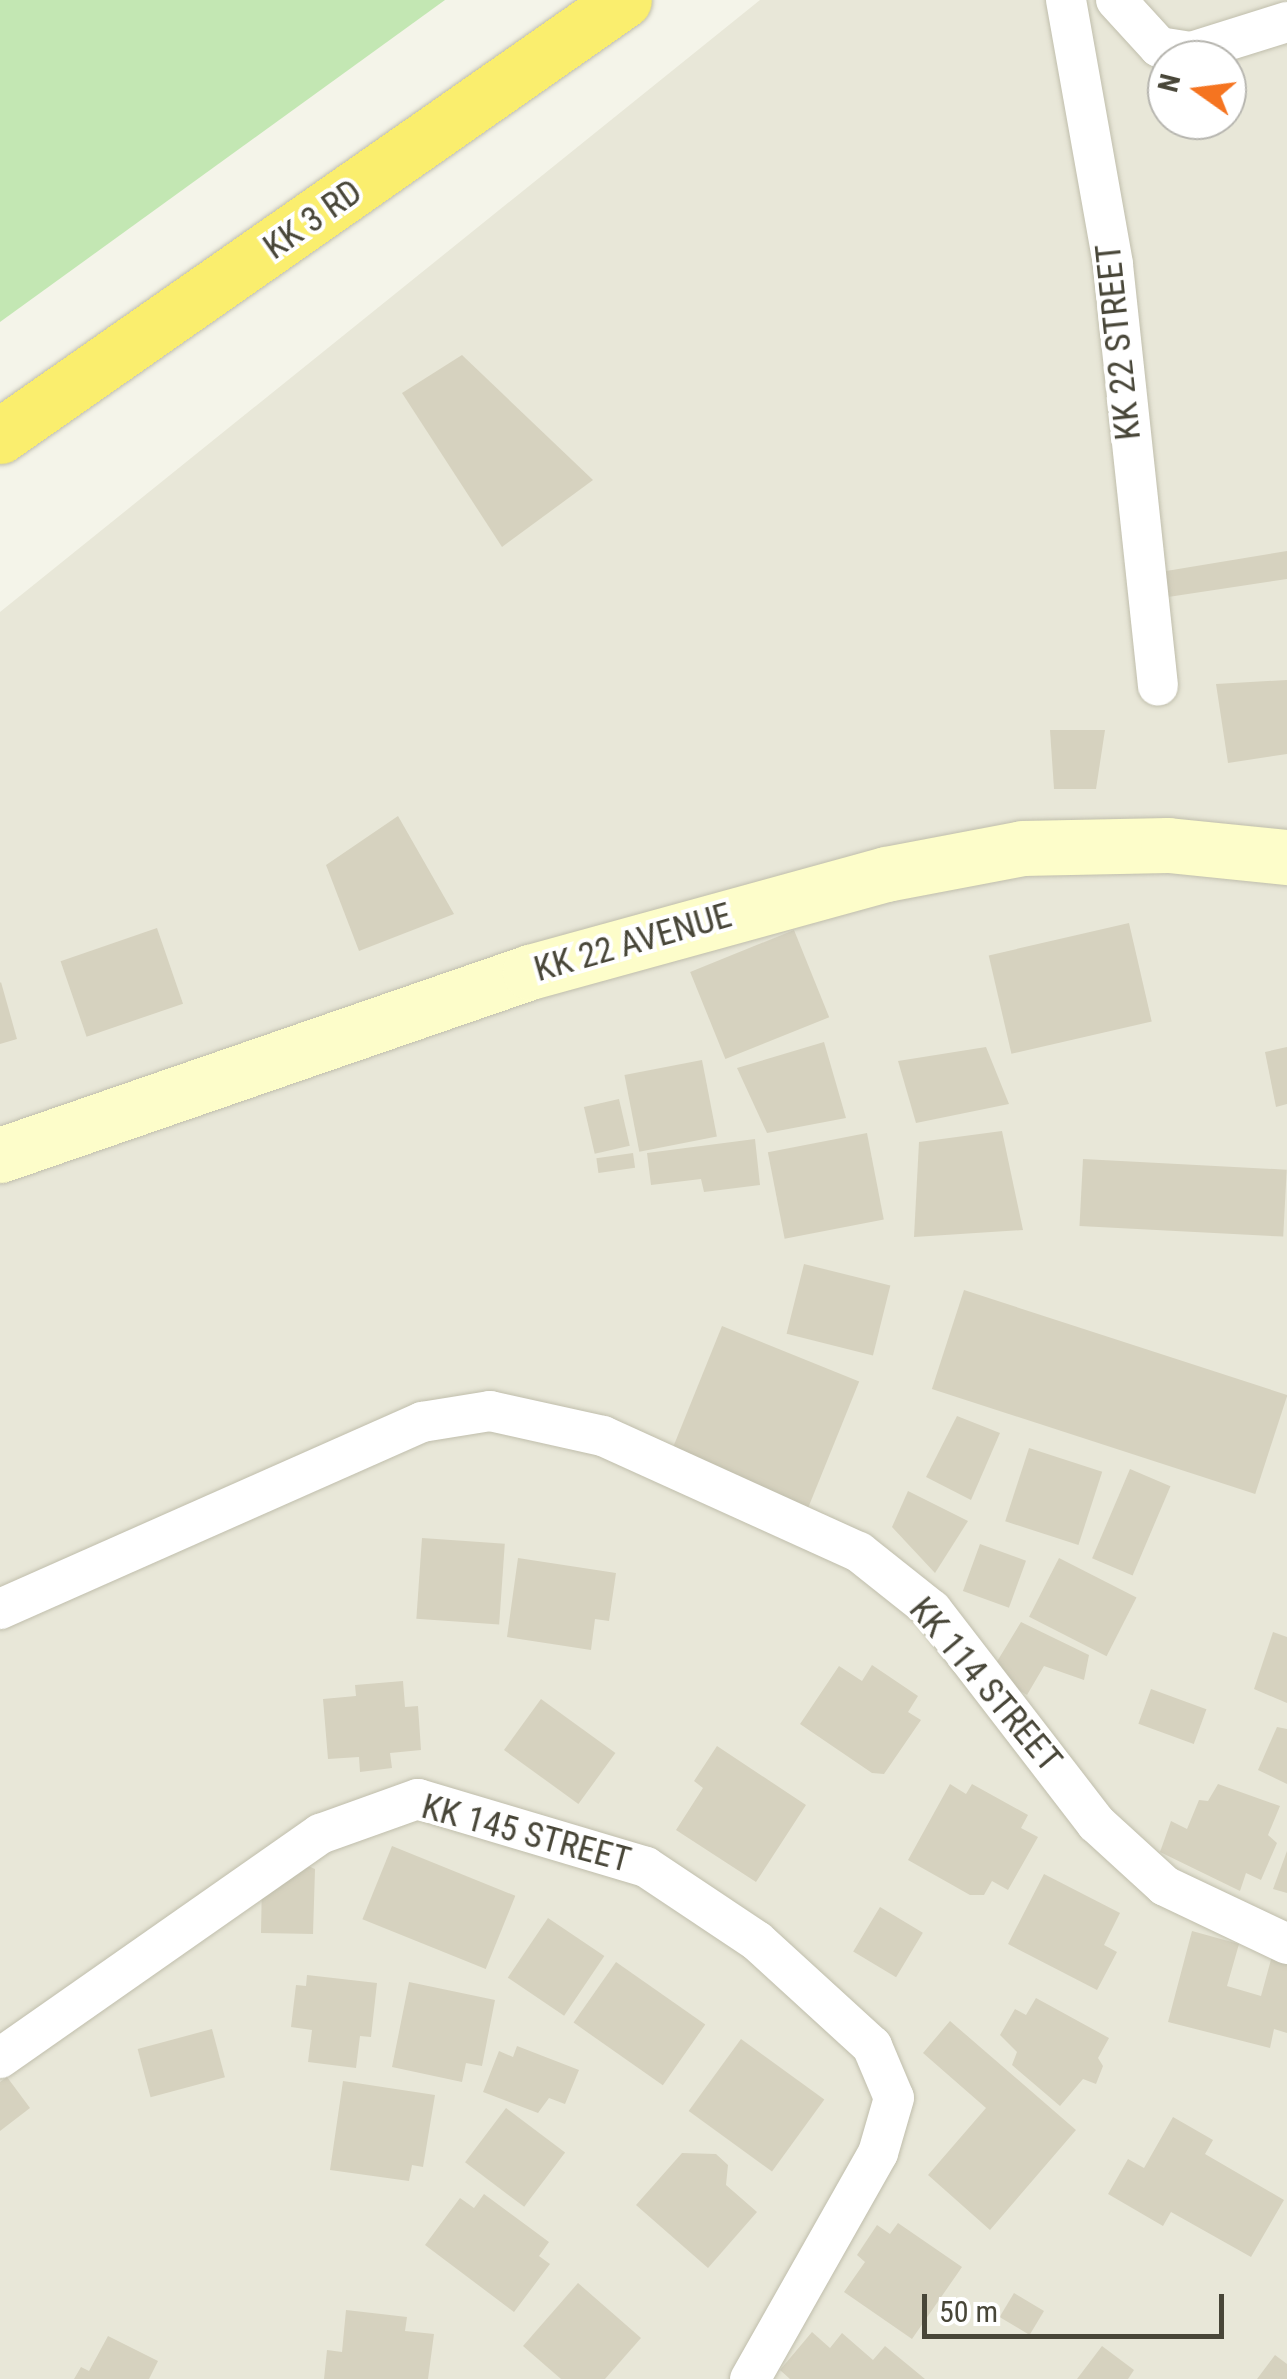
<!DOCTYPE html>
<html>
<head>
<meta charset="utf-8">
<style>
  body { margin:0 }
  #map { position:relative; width:1287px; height:2379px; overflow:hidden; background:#f4f4e9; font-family:"Roboto Condensed",sans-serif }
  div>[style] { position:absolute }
  .residential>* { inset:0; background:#e8e7d8 }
  .green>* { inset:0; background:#c3e7b3 }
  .building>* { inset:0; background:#d6d2bf; transform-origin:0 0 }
  .roads { filter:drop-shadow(0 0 2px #c0beac) drop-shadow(0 0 2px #c0beac) }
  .street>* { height:40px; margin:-20px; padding:0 20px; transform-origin:20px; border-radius:20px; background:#fff }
  .secondary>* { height:55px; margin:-27.5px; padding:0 27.5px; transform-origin:27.5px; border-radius:27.5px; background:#fdfdca }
  .highway>* { height:55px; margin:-27.5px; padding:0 27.5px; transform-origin:27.5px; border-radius:27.5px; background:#faee6e }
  span { translate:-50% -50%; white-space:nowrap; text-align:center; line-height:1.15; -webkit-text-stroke:8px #fff; paint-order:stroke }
  .street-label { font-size:35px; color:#484638 }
  .north { position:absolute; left:1147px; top:40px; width:100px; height:100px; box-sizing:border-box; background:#fff; border:2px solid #b6b5af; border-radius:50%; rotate:284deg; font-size:28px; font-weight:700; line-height:40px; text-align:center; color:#484638 }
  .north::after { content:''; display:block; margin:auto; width:35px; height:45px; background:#f57420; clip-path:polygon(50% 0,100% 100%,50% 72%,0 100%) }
  .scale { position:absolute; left:922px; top:2294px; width:302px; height:45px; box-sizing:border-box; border:5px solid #484638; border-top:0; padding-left:12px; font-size:30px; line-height:35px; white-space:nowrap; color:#484638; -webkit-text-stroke:8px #fff; paint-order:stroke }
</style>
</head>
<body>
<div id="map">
  <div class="residential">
    <i style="clip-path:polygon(evenodd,760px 0,1287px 0,1287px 2379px,0 2379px,0 612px,760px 0,1167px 60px,1227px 60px,1227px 120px,1167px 120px,1167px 60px)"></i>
  </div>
  <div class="green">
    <i style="clip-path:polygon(0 0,445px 0,0 322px)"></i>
  </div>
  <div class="building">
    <i style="clip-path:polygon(462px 355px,593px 480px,502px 547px,402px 393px)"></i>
    <i style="clip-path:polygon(1287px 551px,1287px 579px,1168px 597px,1148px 574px)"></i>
    <i style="clip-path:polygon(1287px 680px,1287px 754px,1228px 763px,1216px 684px)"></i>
    <i style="clip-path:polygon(1050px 730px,1105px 730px,1096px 789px,1054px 789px)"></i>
    <i style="clip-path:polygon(398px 816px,454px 914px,359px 951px,326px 865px)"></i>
    <i style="left:1129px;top:923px;width:101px;height:144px;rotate:77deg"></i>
    <i style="left:157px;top:928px;width:80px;height:102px;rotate:71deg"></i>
    <i style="left:794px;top:930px;width:94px;height:112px;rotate:68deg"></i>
    <i style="clip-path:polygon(1px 982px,17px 1039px,0 1044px,0 983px)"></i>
    <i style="clip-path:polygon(824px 1042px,846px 1118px,767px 1133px,737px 1068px)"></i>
    <i style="clip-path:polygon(986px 1047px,1009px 1104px,916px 1123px,898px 1061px)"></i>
    <i style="clip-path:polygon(1287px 1047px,1287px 1104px,1276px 1107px,1265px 1052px)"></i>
    <i style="left:702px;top:1060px;width:78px;height:79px;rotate:79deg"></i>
    <i style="left:619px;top:1099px;width:48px;height:36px;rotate:77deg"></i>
    <i style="clip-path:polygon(1002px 1131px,1023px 1230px,914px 1237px,919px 1142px)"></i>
    <i style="left:867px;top:1133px;width:88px;height:101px;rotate:79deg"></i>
    <i style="clip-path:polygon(755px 1139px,760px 1185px,704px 1192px,701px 1179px,651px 1185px,647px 1153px)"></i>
    <i style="left:633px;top:1153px;width:15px;height:37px;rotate:82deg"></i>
    <i style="left:1083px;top:1159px;width:204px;height:67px;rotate:3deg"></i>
    <i style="left:804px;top:1264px;width:89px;height:72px;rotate:14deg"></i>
    <i style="left:964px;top:1290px;width:340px;height:104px;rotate:18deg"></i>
    <i style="left:722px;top:1326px;width:148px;height:139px;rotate:22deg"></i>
    <i style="clip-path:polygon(957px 1416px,1000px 1433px,971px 1500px,926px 1477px)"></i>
    <i style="left:1029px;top:1448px;width:77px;height:77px;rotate:18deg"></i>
    <i style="left:1130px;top:1469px;width:44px;height:97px;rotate:23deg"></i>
    <i style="clip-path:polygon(908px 1491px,968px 1521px,935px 1573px,892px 1527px)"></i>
    <i style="left:422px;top:1538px;width:83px;height:81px;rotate:4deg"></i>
    <i style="left:980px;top:1544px;width:49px;height:50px;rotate:20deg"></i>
    <i style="clip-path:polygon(518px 1558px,616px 1573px,609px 1621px,595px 1619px,591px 1650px,507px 1637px)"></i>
    <i style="left:1059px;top:1558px;width:87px;height:66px;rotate:27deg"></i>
    <i style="clip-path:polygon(1021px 1622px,1089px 1655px,1084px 1680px,1044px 1666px,1027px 1695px,990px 1673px)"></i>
    <i style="clip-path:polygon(1273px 1632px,1287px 1637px,1287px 1703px,1254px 1689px)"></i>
    <i style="clip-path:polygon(872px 1665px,918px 1696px,908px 1712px,921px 1720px,884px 1774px,872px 1773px,800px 1724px,839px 1666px,862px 1681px)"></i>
    <i style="clip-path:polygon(403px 1681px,405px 1707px,418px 1706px,421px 1750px,390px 1753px,392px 1768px,360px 1772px,359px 1757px,328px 1759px,323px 1699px,356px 1696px,355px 1685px)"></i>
    <i style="left:1151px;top:1689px;width:59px;height:37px;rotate:20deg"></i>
    <i style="left:541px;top:1699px;width:92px;height:63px;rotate:36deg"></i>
    <i style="clip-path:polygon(1277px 1727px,1287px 1729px,1287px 1784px,1258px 1770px)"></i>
    <i style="clip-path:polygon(717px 1746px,806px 1805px,756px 1882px,676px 1830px,703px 1788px,694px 1781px)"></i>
    <i style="clip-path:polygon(950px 1784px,966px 1794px,972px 1784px,1028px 1815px,1021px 1828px,1038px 1837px,1008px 1890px,992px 1881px,984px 1895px,970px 1895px,908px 1860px)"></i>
    <i style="clip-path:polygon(1218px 1784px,1280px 1806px,1268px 1835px,1277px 1843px,1261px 1880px,1246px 1873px,1240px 1891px,1160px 1852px,1171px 1821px,1187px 1829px,1199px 1800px,1208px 1801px)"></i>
    <i style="left:392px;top:1846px;width:133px;height:79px;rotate:22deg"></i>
    <i style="clip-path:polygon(1287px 1851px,1287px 1893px,1273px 1889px)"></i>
    <i style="clip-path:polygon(299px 1862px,315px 1869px,313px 1934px,261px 1933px,262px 1880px)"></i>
    <i style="clip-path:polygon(1044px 1874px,1120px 1913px,1104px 1945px,1117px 1952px,1097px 1990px,1008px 1944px)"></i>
    <i style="left:880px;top:1907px;width:50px;height:52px;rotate:31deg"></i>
    <i style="left:548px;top:1918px;width:68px;height:72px;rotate:34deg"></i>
    <i style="clip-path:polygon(1192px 1931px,1239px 1944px,1227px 1986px,1261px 1996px,1272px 1956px,1287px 1960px,1287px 2033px,1274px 2029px,1270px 2048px,1168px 2022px)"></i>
    <i style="left:616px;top:1962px;width:109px;height:74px;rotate:35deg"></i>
    <i style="clip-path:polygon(307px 1975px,377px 1983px,371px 2037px,360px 2036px,356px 2068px,308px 2062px,312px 2030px,291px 2027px,296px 1985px,306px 1986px)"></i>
    <i style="clip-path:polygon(409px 1982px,495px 2000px,482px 2066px,466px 2063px,462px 2082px,392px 2067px)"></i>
    <i style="clip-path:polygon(1036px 1998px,1109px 2038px,1098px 2058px,1103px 2066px,1096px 2084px,1083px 2079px,1060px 2106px,1012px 2065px,1017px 2052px,1000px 2035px,1015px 2009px,1026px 2015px)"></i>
    <i style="clip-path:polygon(950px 2021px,1076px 2130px,990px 2230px,928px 2175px,986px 2108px,923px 2053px)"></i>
    <i style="left:212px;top:2029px;width:50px;height:77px;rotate:75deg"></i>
    <i style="left:741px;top:2039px;width:103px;height:89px;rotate:36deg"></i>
    <i style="clip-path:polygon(517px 2046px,579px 2070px,565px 2104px,549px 2098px,538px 2113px,483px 2092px,499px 2051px,513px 2057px)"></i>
    <i style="clip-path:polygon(7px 2077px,30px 2108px,0 2131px,0 2082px)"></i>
    <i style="clip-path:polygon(343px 2081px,435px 2095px,423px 2167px,412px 2165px,409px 2181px,330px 2170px)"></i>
    <i style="left:506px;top:2108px;width:74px;height:68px;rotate:37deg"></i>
    <i style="clip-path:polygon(1173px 2117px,1213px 2140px,1205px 2154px,1284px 2200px,1251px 2257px,1171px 2212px,1163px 2226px,1108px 2194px,1128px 2159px,1144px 2168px)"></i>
    <i style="clip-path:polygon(682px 2153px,716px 2154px,728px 2165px,726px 2185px,757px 2212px,708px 2268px,636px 2205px)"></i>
    <i style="clip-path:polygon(484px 2194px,549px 2242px,539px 2256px,550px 2264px,514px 2312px,425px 2245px,460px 2198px,474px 2208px)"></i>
    <i style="clip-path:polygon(898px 2223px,962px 2267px,912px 2339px,844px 2292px,865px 2262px,857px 2255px,877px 2225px,890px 2234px)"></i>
    <i style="clip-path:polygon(578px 2283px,641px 2338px,605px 2379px,561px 2379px,523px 2346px)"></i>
    <i style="left:1014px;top:2293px;width:35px;height:28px;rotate:31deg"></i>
    <i style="clip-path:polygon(346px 2310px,407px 2317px,405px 2331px,434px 2334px,428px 2379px,324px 2379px,327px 2350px,342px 2352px)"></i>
    <i style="clip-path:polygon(812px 2332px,830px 2348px,842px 2333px,873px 2360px,885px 2346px,925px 2379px,790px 2379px,780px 2370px)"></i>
    <i style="clip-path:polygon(108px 2336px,158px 2361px,149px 2379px,74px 2379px,81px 2367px,89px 2371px)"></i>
    <i style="clip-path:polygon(1102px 2346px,1134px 2370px,1128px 2379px,1077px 2379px)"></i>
    <i style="clip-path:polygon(1275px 2355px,1287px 2364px,1287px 2379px,1257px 2379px)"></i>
  </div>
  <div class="roads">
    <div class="street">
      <i style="left:1066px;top:0;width:269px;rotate:79.9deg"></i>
      <i style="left:1113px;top:265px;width:423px;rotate:83.9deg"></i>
      <i style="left:1116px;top:0;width:64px;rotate:47.5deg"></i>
      <i style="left:1159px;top:47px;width:32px;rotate:9deg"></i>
      <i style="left:1191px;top:52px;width:101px;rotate:-17.4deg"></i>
      <i style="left:0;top:1609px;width:462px;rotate:-23.9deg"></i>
      <i style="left:422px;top:1422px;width:69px;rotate:-9.2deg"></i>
      <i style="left:490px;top:1411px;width:116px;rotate:12.5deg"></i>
      <i style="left:603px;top:1436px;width:281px;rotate:24.4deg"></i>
      <i style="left:859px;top:1552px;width:93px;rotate:38.5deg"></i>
      <i style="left:932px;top:1610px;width:269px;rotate:52.4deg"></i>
      <i style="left:1096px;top:1823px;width:93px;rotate:42.4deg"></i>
      <i style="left:1165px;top:1886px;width:135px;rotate:25.4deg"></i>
      <i style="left:0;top:2058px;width:391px;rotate:-35deg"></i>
      <i style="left:320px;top:1834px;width:104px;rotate:-19.7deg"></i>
      <i style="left:418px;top:1799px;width:238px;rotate:16.6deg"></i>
      <i style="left:646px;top:1867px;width:133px;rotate:33.7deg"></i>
      <i style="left:757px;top:1941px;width:156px;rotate:42.4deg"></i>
      <i style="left:872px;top:2046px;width:56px;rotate:67.1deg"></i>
      <i style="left:894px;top:2098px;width:57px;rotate:106.2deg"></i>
      <i style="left:878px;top:2153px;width:260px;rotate:119.5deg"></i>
    </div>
    <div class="secondary">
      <i style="left:0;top:1155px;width:561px;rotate:-19.05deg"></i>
      <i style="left:530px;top:972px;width:369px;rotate:-15.4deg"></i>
      <i style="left:886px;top:874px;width:138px;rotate:-10.8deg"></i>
      <i style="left:1022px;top:848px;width:146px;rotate:-1.2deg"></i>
      <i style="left:1168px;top:845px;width:120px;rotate:5.8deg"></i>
    </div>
    <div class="highway">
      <i style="left:0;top:436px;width:761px;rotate:-34.94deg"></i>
    </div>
  </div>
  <div class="street-label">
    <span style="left:313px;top:220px;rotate:-35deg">KK 3 RD</span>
    <span style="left:1119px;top:342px;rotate:-96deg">KK 22 STREET</span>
    <span style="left:633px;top:943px;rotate:-16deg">KK 22 AVENUE</span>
    <span style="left:985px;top:1685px;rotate:50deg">KK 114 STREET</span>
    <span style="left:526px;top:1834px;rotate:15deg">KK 145 STREET</span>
  </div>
  <div class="north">N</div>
  <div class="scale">50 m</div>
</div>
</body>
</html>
